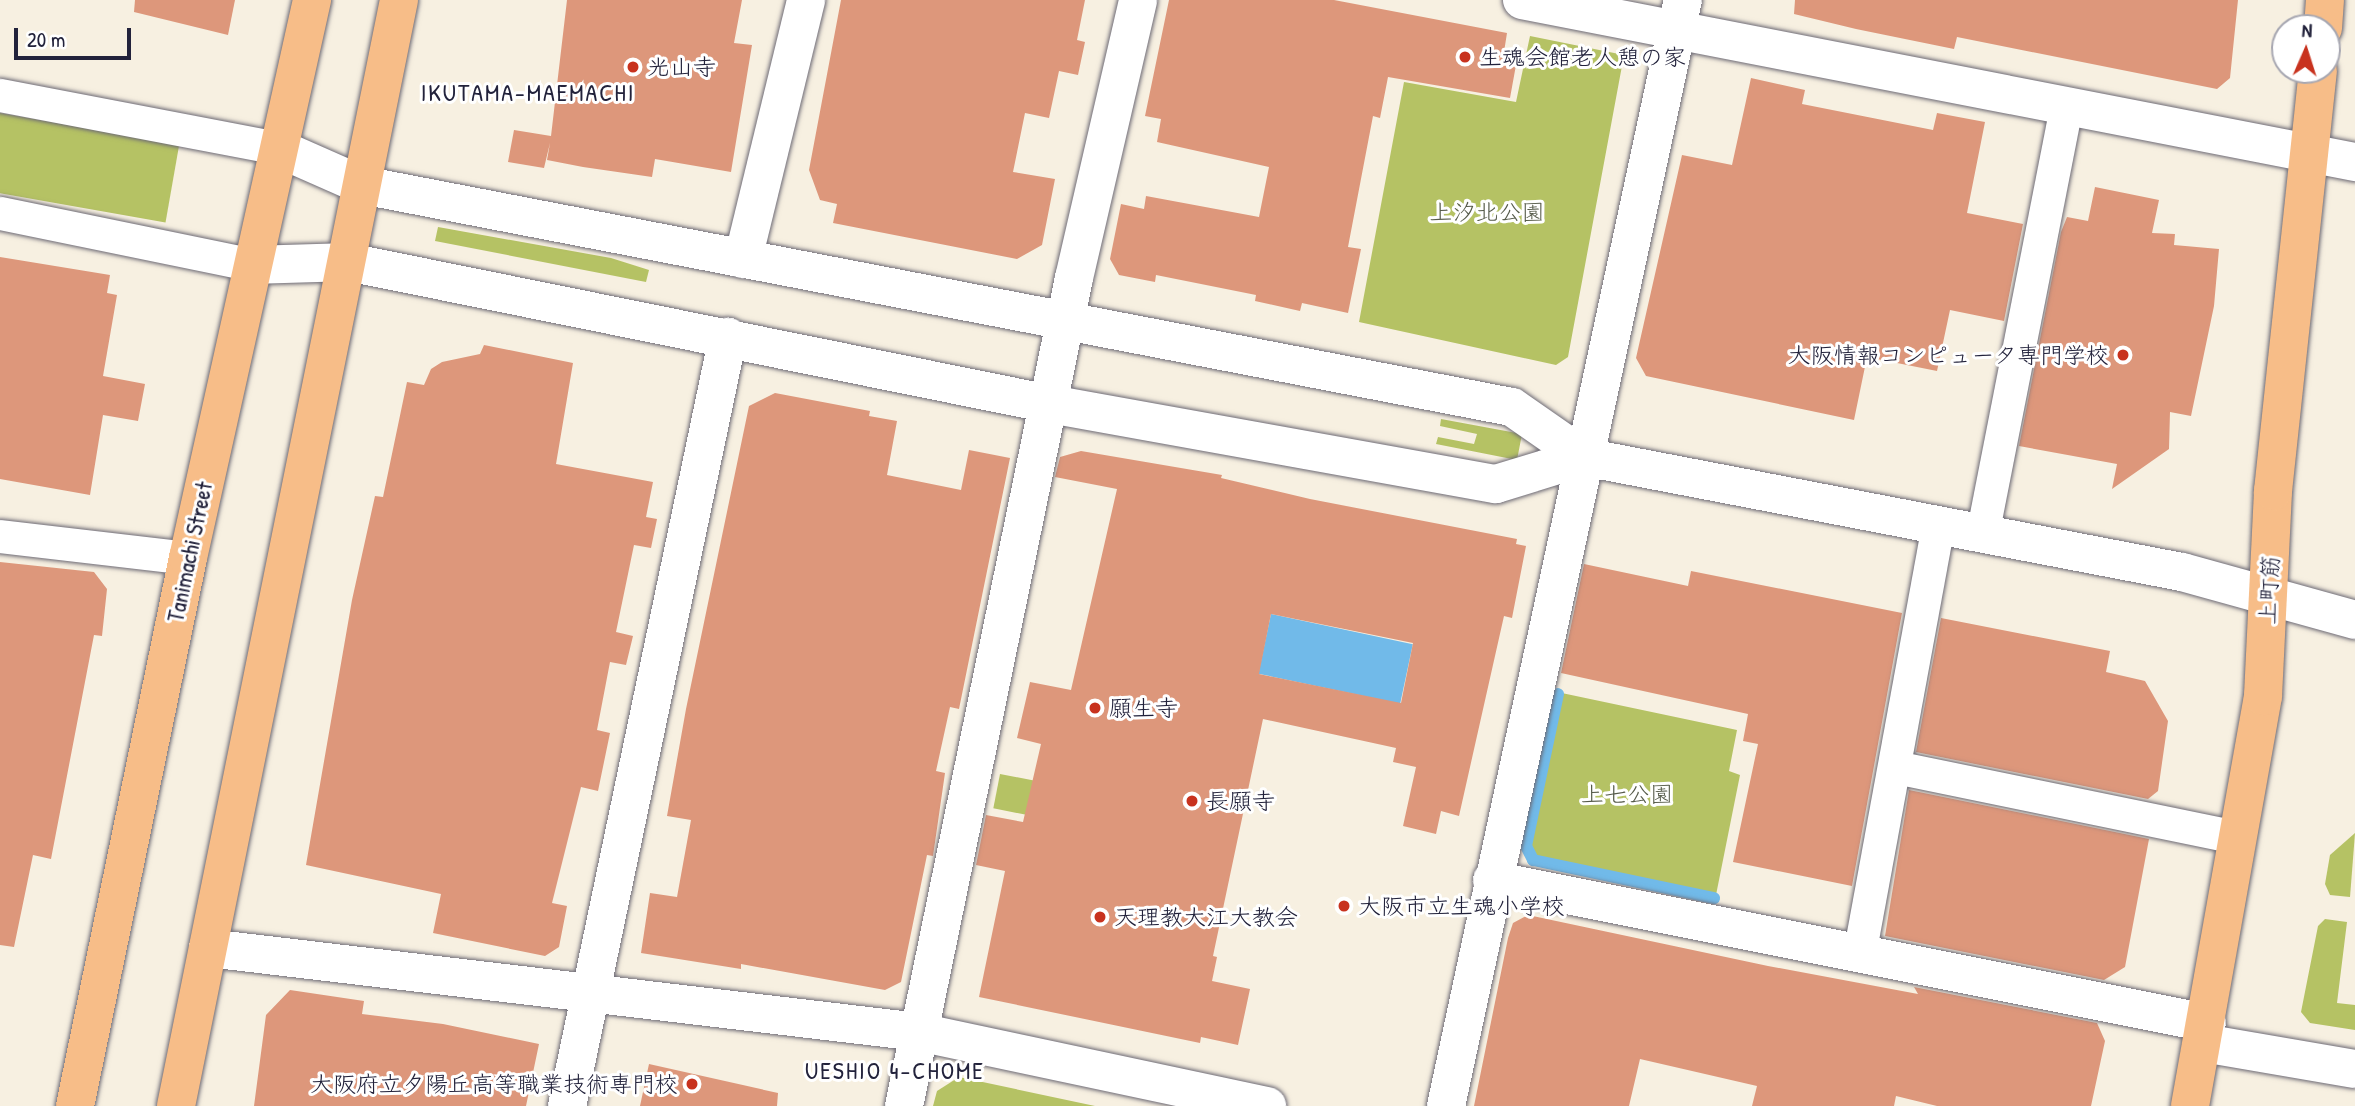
<!DOCTYPE html>
<html>
<head>
<meta charset="utf-8">
<style>
  body { margin:0 }
  #map { position:relative; width:2355px; height:1106px; overflow:hidden; background:#f7f0e1; font-family:"Patrick Hand","Klee One",sans-serif }
  div>[style] { position:absolute }
  .green>* { inset:0; background:#b5c264; transform-origin:0 0 }
  .water>* { inset:0; background:#71bae9; transform-origin:0 0 }
  .stream>* { height:12px; margin:-6px; padding:0 6px; transform-origin:6px; border-radius:6px; background:#71bae9 }
  .building>* { inset:0; background:#dd977b }
  .roads { filter:drop-shadow(0 0 2px #6d6a75) drop-shadow(0 0 2px #6d6a75) }
  .minor>* { height:33px; margin:-16.5px; padding:0 16.5px; transform-origin:16.5px; border-radius:16.5px; background:#fff }
  .tertiary>* { height:38px; margin:-19px; padding:0 19px; transform-origin:19px; border-radius:19px; background:#fff }
  .primary>* { height:38px; margin:-19px; padding:0 19px; transform-origin:19px; border-radius:19px; background:#f7bd88 }
  .dots>* { width:19px; height:19px; translate:-50% -50%; box-sizing:border-box; border:4px solid #fff; border-radius:50% }
  span { translate:-50% -50%; white-space:nowrap; text-align:center; line-height:1.15; -webkit-text-stroke:6px #fff; paint-order:stroke }
  .poi-label { font-size:23px; color:#22223b }
  .left { translate:0 -50%; text-align:left }
  .right { translate:-100% -50%; text-align:right }
  .park-label { font-size:23px; color:#555a49 }
  .street-label { font-size:23px; color:#22223b }
  .neighbourhood-label { font-size:24px; color:#22223b; letter-spacing:2px }
  .north { position:absolute; left:2271px; top:14px; width:70px; height:70px; box-sizing:border-box; background:#fff; border:2px solid #a7a7b1; border-radius:50%; rotate:3deg; font-size:19px; font-weight:700; line-height:28px; text-align:center; color:#22223b }
  .north::after { content:''; display:block; margin:auto; width:24px; height:32px; background:#c8321e; clip-path:polygon(50% 0,100% 100%,50% 72%,0 100%) }
  .scale { position:absolute; left:14px; top:28px; width:117px; height:32px; box-sizing:border-box; border:4px solid #22223b; border-top:0; padding-left:9px; font-size:21px; line-height:24px; white-space:nowrap; color:#22223b; -webkit-text-stroke:5px #fff; paint-order:stroke }
</style>
</head>
<body>
<div id="map">
  <div class="green">
    <i style="clip-path:polygon(1530px 36px,1624px 55px,1568px 357px,1556px 365px,1359px 322px,1404px 82px,1516px 102px)"></i>
    <i style="left:0;top:113px;width:182px;height:79px;rotate:10deg"></i>
    <i style="clip-path:polygon(438px 227px,611px 258px,649px 270px,646px 282px,435px 241px)"></i>
    <i style="clip-path:polygon(1441px 419px,1522px 434px,1517px 460px,1436px 444px,1438px 437px,1474px 444px,1477px 434px,1440px 426px)"></i>
    <i style="clip-path:polygon(1557px 692px,1737px 730px,1729px 771px,1740px 775px,1715px 900px,1532px 862px,1525px 847px)"></i>
    <i style="left:1000px;top:774px;width:132px;height:35px;rotate:11deg"></i>
    <i style="clip-path:polygon(2355px 833px,2350px 897px,2330px 895px,2325px 884px,2330px 855px)"></i>
    <i style="clip-path:polygon(2325px 919px,2347px 922px,2337px 1003px,2355px 1005px,2355px 1030px,2310px 1023px,2301px 1012px,2318px 926px)"></i>
    <i style="clip-path:polygon(959px 1077px,1095px 1106px,933px 1106px,937px 1091px)"></i>
  </div>
  <div class="water">
    <i style="left:1271px;top:614px;width:145px;height:61px;rotate:12deg"></i>
  </div>
  <div class="stream">
    <i style="left:1558px;top:694px;width:155px;rotate:101.9deg"></i>
    <i style="left:1526px;top:846px;width:16px;rotate:63deg"></i>
    <i style="left:1533px;top:860px;width:185px;rotate:11.9deg"></i>
  </div>
  <div class="building">
    <i style="clip-path:polygon(135px 0,235px 0,228px 35px,134px 12px)"></i>
    <i style="clip-path:polygon(567px 0,742px 0,734px 43px,752px 45px,731px 172px,655px 159px,652px 177px,583px 167px,547px 160px,550px 143px,544px 168px,508px 162px,514px 130px,551px 136px)"></i>
    <i style="clip-path:polygon(841px 0,1085px 0,1077px 40px,1085px 42px,1078px 75px,1059px 71px,1049px 118px,1025px 113px,1013px 172px,1055px 179px,1042px 245px,1017px 259px,833px 223px,837px 204px,820px 200px,809px 170px)"></i>
    <i style="clip-path:polygon(1169px 0,1334px 0,1507px 33px,1504px 52px,1518px 54px,1510px 98px,1388px 77px,1380px 118px,1373px 116px,1348px 247px,1361px 249px,1348px 313px,1302px 303px,1300px 311px,1255px 301px,1256px 295px,1156px 275px,1155px 282px,1119px 275px,1110px 259px,1121px 204px,1144px 209px,1146px 196px,1259px 217px,1269px 167px,1157px 142px,1161px 119px,1145px 116px)"></i>
    <i style="clip-path:polygon(1795px 0,2238px 0,2230px 78px,2217px 89px,1957px 37px,1954px 49px,1856px 29px,1794px 14px)"></i>
    <i style="clip-path:polygon(1751px 78px,1805px 90px,1802px 104px,1933px 130px,1937px 113px,1985px 122px,1967px 213px,2023px 224px,2004px 321px,1950px 310px,1937px 371px,1867px 357px,1854px 420px,1646px 376px,1636px 358px,1682px 155px,1732px 165px)"></i>
    <i style="clip-path:polygon(2095px 187px,2159px 200px,2152px 233px,2175px 234px,2174px 245px,2219px 249px,2214px 306px,2191px 416px,2170px 412px,2169px 449px,2112px 489px,2117px 464px,2019px 446px,2061px 232px,2067px 217px,2088px 221px)"></i>
    <i style="clip-path:polygon(0 257px,110px 275px,107px 293px,117px 295px,103px 376px,145px 384px,138px 421px,103px 415px,90px 495px,0 479px)"></i>
    <i style="clip-path:polygon(484px 345px,573px 363px,556px 464px,653px 482px,646px 517px,657px 519px,651px 548px,634px 545px,616px 632px,633px 636px,626px 665px,610px 662px,597px 730px,610px 733px,598px 791px,581px 787px,552px 903px,567px 906px,559px 947px,545px 956px,433px 933px,441px 894px,306px 865px,352px 600px,375px 496px,383px 497px,407px 382px,424px 385px,431px 369px,442px 362px,480px 354px)"></i>
    <i style="clip-path:polygon(775px 393px,870px 411px,869px 416px,897px 421px,887px 475px,961px 490px,969px 450px,1010px 458px,959px 709px,950px 707px,936px 771px,945px 773px,933px 856px,927px 855px,901px 982px,885px 990px,741px 964px,741px 969px,641px 953px,650px 893px,677px 897px,691px 820px,667px 816px,686px 709px,749px 406px)"></i>
    <i style="clip-path:polygon(evenodd,1081px 451px,1222px 475px,1221px 478px,1310px 499px,1517px 539px,1516px 544px,1526px 546px,1512px 618px,1504px 616px,1459px 816px,1441px 811px,1436px 834px,1403px 826px,1416px 767px,1393px 762px,1396px 748px,1263px 719px,1213px 956px,1217px 957px,1212px 981px,1250px 989px,1238px 1045px,1201px 1037px,1200px 1043px,979px 997px,1005px 871px,976px 865px,986px 815px,1023px 822px,1041px 744px,1017px 738px,1030px 682px,1071px 690px,1117px 489px,1055px 477px,1060px 457px,1081px 451px,1271px 614px,1413px 643px,1401px 703px,1259px 674px,1271px 614px)"></i>
    <i style="clip-path:polygon(0 562px,94px 572px,107px 589px,102px 636px,94px 635px,51px 859px,33px 855px,14px 947px,0 945px)"></i>
    <i style="clip-path:polygon(1584px 564px,1688px 586px,1691px 571px,1902px 613px,1852px 886px,1733px 862px,1758px 744px,1743px 741px,1748px 714px,1561px 673px)"></i>
    <i style="clip-path:polygon(1941px 618px,2110px 651px,2106px 672px,2145px 681px,2168px 721px,2158px 791px,2148px 799px,1916px 752px)"></i>
    <i style="clip-path:polygon(1909px 790px,2149px 839px,2125px 967px,2104px 980px,1885px 936px)"></i>
    <i style="clip-path:polygon(1528px 915px,1768px 966px,1918px 994px,1914px 987px,2097px 1023px,2105px 1041px,2091px 1106px,1937px 1106px,1896px 1096px,1894px 1106px,1752px 1106px,1757px 1086px,1640px 1059px,1629px 1106px,1474px 1106px,1508px 938px,1513px 923px)"></i>
    <i style="clip-path:polygon(290px 990px,364px 1001px,362px 1014px,443px 1024px,539px 1044px,526px 1106px,254px 1106px,266px 1015px)"></i>
    <i style="clip-path:polygon(649px 1064px,778px 1093px,777px 1106px,640px 1106px)"></i>
  </div>
  <div class="roads">
    <div class="minor">
      <i style="left:0;top:95px;width:283px;rotate:10.8deg"></i>
      <i style="left:0;top:213px;width:258px;rotate:11.6deg"></i>
      <i style="left:1982px;top:535px;width:438px;rotate:-78.9deg"></i>
      <i style="left:0;top:536px;width:189px;rotate:6.7deg"></i>
      <i style="left:1895px;top:767px;width:349px;rotate:11.6deg"></i>
      <i style="left:1859px;top:955px;width:436px;rotate:-79.6deg"></i>
    </div>
    <div class="tertiary">
      <i style="left:1522px;top:0;width:849px;rotate:11.01deg"></i>
      <i style="left:278px;top:148px;width:92px;rotate:23.8deg"></i>
      <i style="left:362px;top:185px;width:1171px;rotate:10.93deg"></i>
      <i style="left:1512px;top:407px;width:88px;rotate:34.8deg"></i>
      <i style="left:1584px;top:457px;width:609px;rotate:10.89deg"></i>
      <i style="left:2182px;top:572px;width:180px;rotate:15.5deg"></i>
      <i style="left:743px;top:259px;width:267px;rotate:-76.3deg"></i>
      <i style="left:253px;top:265px;width:95px;rotate:-1.8deg"></i>
      <i style="left:348px;top:262px;width:716px;rotate:11.44deg"></i>
      <i style="left:1050px;top:404px;width:453px;rotate:10.2deg"></i>
      <i style="left:1496px;top:484px;width:92px;rotate:-17.1deg"></i>
      <i style="left:1492px;top:880px;width:729px;rotate:11.31deg"></i>
      <i style="left:208px;top:948px;width:716px;rotate:6.74deg"></i>
      <i style="left:919px;top:1032px;width:356px;rotate:12deg"></i>
      <i style="left:2203px;top:1043px;width:154px;rotate:9.7deg"></i>
      <i style="left:567px;top:1106px;width:786px;rotate:-78.18deg"></i>
      <i style="left:904px;top:1106px;width:845px;rotate:-78.4deg"></i>
      <i style="left:1074px;top:278px;width:285px;rotate:-77deg"></i>
      <i style="left:1446px;top:1106px;width:1131px;rotate:-77.91deg"></i>
    </div>
    <div class="primary">
      <i style="left:2323px;top:28px;width:28px;rotate:-86deg"></i>
      <i style="left:75px;top:1106px;width:560px;rotate:-78.35deg"></i>
      <i style="left:188px;top:558px;width:572px;rotate:-77.47deg"></i>
      <i style="left:176px;top:1106px;width:1128px;rotate:-78.6deg"></i>
      <i style="left:2190px;top:1106px;width:416px;rotate:-79.9deg"></i>
      <i style="left:2263px;top:696px;width:205px;rotate:-87.2deg"></i>
      <i style="left:2273px;top:491px;width:423px;rotate:-83.9deg"></i>
    </div>
  </div>
  <div class="dots">
    <i style="left:1465px;top:57px;background:#c8321e"></i>
    <i style="left:633px;top:67px;background:#c8321e"></i>
    <i style="left:2123px;top:355px;background:#c8321e"></i>
    <i style="left:1095px;top:708px;background:#c8321e"></i>
    <i style="left:1192px;top:801px;background:#c8321e"></i>
    <i style="left:1344px;top:906px;background:#c8321e"></i>
    <i style="left:1100px;top:917px;background:#c8321e"></i>
    <i style="left:692px;top:1084px;background:#c8321e"></i>
  </div>
  <div class="poi-label">
    <span class="left" style="left:1479px;top:57px">生魂会館老人憩の家</span>
    <span class="left" style="left:647px;top:67px">光山寺</span>
    <span class="right" style="left:2109px;top:355px">大阪情報コンピュータ専門学校</span>
    <span class="left" style="left:1109px;top:708px">願生寺</span>
    <span class="left" style="left:1206px;top:801px">長願寺</span>
    <span class="left" style="left:1358px;top:906px">大阪市立生魂小学校</span>
    <span class="left" style="left:1114px;top:917px">天理教大江大教会</span>
    <span class="right" style="left:678px;top:1084px">大阪府立夕陽丘高等職業技術専門校</span>
  </div>
  <div class="park-label">
    <span style="left:1487px;top:212px">上汐北公園</span>
    <span style="left:1627px;top:794px">上七公園</span>
  </div>
  <div class="street-label">
    <span style="left:190px;top:552px;rotate:-78deg">Tanimachi Street</span>
    <span style="left:2269px;top:590px;rotate:-87deg">上町筋</span>
  </div>
  <div class="neighbourhood-label">
    <span style="left:528px;top:93px">IKUTAMA-MAEMACHI</span>
    <span style="left:895px;top:1071px">UESHIO 4-CHOME</span>
  </div>
  <div class="north">N</div>
  <div class="scale">20 m</div>
</div>
</body>
</html>
